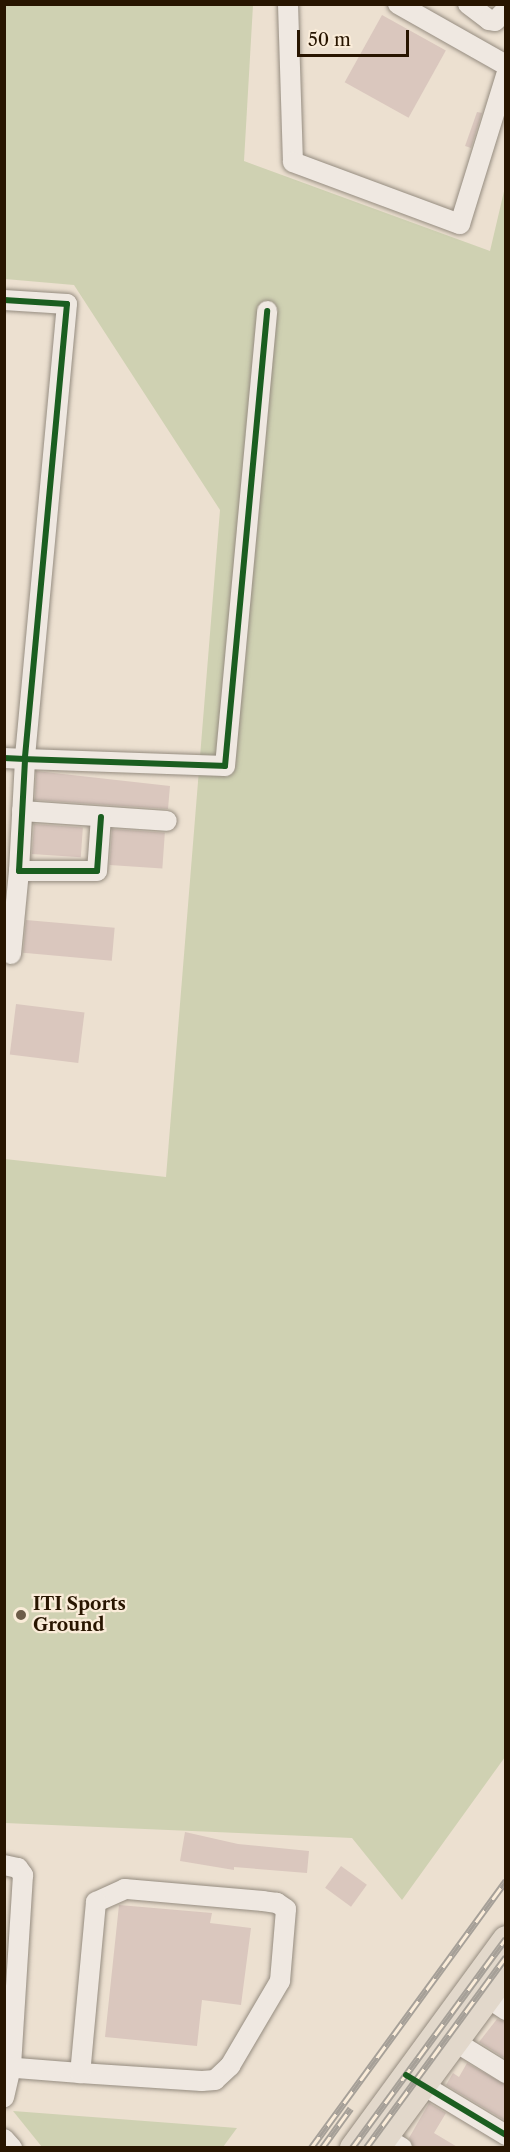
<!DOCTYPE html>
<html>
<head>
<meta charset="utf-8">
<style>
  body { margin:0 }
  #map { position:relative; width:510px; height:2152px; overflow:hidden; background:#ece0d0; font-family:"Libre Caslon Text",serif }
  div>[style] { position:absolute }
  .green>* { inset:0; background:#cfd1b2 }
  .building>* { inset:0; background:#dac7be; transform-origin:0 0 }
  .roads { filter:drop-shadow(0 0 2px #958c80) drop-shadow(0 0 2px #958c80) }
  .minor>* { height:20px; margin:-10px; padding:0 10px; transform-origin:10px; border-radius:10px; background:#efe8e1 }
  .major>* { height:26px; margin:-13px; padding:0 13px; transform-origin:13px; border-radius:13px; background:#e2d8cb }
  .rail>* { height:7px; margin-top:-3.5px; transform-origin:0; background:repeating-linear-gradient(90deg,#faecd9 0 14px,#a6a098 0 28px); box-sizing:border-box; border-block:2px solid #a6a098 }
  .cycleway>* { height:6px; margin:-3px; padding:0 3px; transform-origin:3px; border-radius:3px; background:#1b5e20 }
  .dots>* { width:16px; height:16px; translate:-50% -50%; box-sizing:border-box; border:3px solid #faecd9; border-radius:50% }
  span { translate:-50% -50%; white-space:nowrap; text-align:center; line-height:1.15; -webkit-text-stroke:4.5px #faecd9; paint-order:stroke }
  .poi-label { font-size:18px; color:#281500; font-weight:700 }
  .left { translate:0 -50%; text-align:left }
  .frame { position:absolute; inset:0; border:6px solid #281500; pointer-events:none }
  .scale { position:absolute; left:297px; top:30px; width:112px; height:27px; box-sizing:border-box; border:3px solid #281500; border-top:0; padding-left:8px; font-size:18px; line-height:21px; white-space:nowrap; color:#281500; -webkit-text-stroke:4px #faecd9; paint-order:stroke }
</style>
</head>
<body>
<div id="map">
  <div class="green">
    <i style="clip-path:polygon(5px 5px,253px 5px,244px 161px,490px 251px,505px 187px,505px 1757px,402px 1900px,352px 1838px,5px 1823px,5px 1159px,166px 1177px,220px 510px,74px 285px,5px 279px)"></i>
    <i style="clip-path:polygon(13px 2111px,237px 2128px,223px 2147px,42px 2147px)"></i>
  </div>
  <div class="building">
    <i style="left:382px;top:15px;width:73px;height:77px;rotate:29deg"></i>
    <i style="clip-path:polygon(477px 112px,482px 113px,471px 148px,465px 146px)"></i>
    <i style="clip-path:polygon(36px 771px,170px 786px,168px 809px,35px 800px)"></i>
    <i style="left:34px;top:824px;width:49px;height:30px;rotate:4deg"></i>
    <i style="left:112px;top:829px;width:53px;height:36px;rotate:4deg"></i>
    <i style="left:26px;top:920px;width:89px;height:33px;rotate:5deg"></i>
    <i style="left:16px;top:1004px;width:69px;height:51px;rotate:7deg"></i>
    <i style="clip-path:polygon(185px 1832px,238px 1844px,309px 1851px,307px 1873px,234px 1867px,234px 1870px,180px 1861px)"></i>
    <i style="left:341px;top:1866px;width:32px;height:27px;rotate:36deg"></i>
    <i style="clip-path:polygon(119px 1905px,212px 1913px,210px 1923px,251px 1928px,241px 2005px,202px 2000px,197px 2046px,105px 2037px)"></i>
    <i style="clip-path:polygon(497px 2019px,506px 2022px,506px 2059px,479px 2042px)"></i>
    <i style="clip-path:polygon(467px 2063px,506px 2085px,506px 2121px,446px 2085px,453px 2073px,459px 2077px)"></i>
    <i style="clip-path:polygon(429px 2103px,446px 2113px,434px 2133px,459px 2148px,414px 2148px,409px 2138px)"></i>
  </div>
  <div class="roads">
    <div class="minor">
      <i style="left:288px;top:4px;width:158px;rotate:88.2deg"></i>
      <i style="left:293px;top:162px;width:178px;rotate:20.4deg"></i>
      <i style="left:460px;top:224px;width:156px;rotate:-72.8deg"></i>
      <i style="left:398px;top:4px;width:124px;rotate:29.5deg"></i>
      <i style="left:468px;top:4px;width:26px;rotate:37deg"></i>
      <i style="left:489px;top:20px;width:6px;rotate:9deg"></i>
      <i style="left:495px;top:21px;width:16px;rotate:-45deg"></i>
      <i style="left:4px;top:300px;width:63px;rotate:3.6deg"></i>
      <i style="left:67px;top:304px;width:457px;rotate:95.3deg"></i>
      <i style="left:25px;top:759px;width:21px;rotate:-177deg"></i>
      <i style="left:22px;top:811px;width:145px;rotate:3.9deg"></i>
      <i style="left:101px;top:817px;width:54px;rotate:94.2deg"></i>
      <i style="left:97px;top:871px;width:78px;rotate:180deg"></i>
      <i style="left:19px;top:871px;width:112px;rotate:-86.9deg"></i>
      <i style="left:25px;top:759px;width:200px;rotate:2deg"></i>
      <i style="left:225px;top:766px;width:457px;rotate:-84.7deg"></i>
      <i style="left:11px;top:954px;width:83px;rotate:-84.5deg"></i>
      <i style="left:4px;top:1865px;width:14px;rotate:12deg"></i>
      <i style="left:18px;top:1868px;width:9px;rotate:54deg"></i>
      <i style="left:23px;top:1875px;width:192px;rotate:93.6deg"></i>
      <i style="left:11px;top:2067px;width:31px;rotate:103deg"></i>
      <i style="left:488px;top:1998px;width:22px;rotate:34deg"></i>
      <i style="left:454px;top:2041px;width:61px;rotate:31.6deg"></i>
      <i style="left:4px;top:2067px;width:76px;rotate:4.5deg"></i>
      <i style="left:80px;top:2073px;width:122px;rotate:3.8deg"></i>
      <i style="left:202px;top:2081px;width:13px;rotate:-4deg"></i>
      <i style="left:215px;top:2080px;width:21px;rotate:-43deg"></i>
      <i style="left:230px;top:2066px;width:99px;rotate:-59.5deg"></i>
      <i style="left:280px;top:1981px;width:72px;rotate:-85.2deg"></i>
      <i style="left:286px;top:1909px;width:11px;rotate:-146deg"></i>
      <i style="left:277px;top:1903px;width:14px;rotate:-172deg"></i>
      <i style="left:263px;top:1901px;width:139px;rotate:-175deg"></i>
      <i style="left:125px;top:1889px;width:32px;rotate:156deg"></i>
      <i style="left:96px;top:1902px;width:172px;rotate:95.3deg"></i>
      <i style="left:413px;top:2079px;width:109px;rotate:31.1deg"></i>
      <i style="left:384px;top:2137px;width:21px;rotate:31deg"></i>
      <i style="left:4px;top:2139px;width:12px;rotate:48deg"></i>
    </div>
    <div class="major">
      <i style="left:353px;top:2148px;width:259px;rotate:-53.8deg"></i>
      <i style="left:377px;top:2148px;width:217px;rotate:-53.6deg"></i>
    </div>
  </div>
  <div class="rail">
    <i style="left:311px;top:2148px;width:331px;rotate:-53.9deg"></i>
    <i style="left:322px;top:2148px;width:49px;rotate:-54.1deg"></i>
    <i style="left:352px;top:2148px;width:260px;rotate:-53.7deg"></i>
    <i style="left:366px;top:2148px;width:237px;rotate:-53.8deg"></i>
  </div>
  <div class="cycleway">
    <i style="left:4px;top:300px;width:63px;rotate:3.6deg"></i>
    <i style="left:67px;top:304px;width:457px;rotate:95.3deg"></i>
    <i style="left:25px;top:759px;width:21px;rotate:-177deg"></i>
    <i style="left:101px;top:817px;width:54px;rotate:94.2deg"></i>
    <i style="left:97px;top:871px;width:78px;rotate:180deg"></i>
    <i style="left:19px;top:871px;width:112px;rotate:-86.9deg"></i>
    <i style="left:25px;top:759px;width:200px;rotate:2deg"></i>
    <i style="left:225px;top:766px;width:457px;rotate:-84.7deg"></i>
    <i style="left:406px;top:2075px;width:117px;rotate:31deg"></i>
  </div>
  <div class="dots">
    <i style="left:21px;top:1615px;background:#6d5c49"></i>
  </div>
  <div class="poi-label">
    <span class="left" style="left:33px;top:1615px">ITI Sports<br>Ground</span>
  </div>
  <div class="frame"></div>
  <div class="scale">50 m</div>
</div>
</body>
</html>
